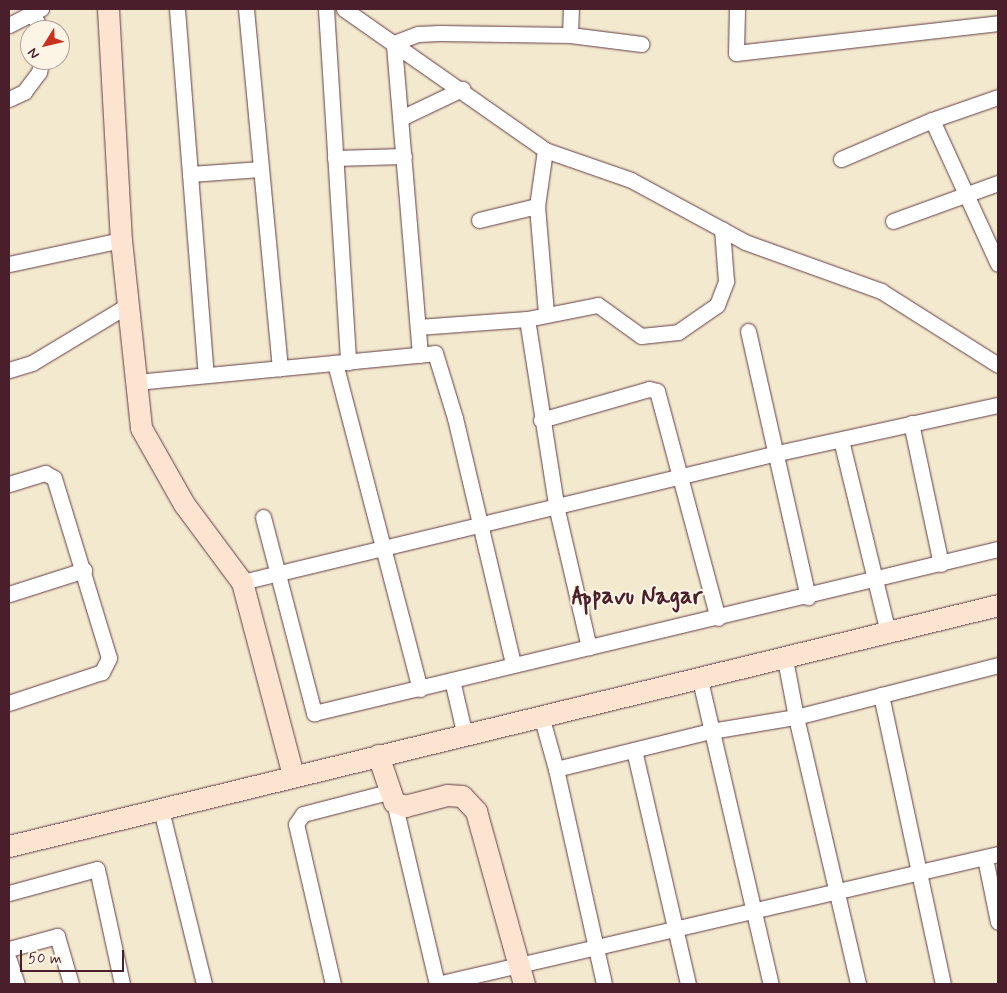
<!DOCTYPE html>
<html>
<head>
<meta charset="utf-8">
<style>
  body { margin:0 }
  #map { position:relative; width:1007px; height:993px; overflow:hidden; background:#f3e9cf; font-family:Mynerve,sans-serif }
  div>[style] { position:absolute }
  .roads { filter:drop-shadow(0 0 1px #633d44) drop-shadow(0 0 1px #633d44) }
  .street>* { height:15px; margin:-7.5px; padding:0 7.5px; transform-origin:7.5px; border-radius:7.5px; background:#fff }
  .secondary>* { height:21px; margin:-10.5px; padding:0 10.5px; transform-origin:10.5px; border-radius:10.5px; background:#fde4d1 }
  span { translate:-50% -50%; white-space:nowrap; text-align:center; line-height:1.15; -webkit-text-stroke:4px #fcf5e5; paint-order:stroke }
  .district-label { font-size:24px; color:#4a1f2b; font-weight:700 }
  .frame { position:absolute; inset:0; border:10px solid #4a1f2b; pointer-events:none }
  .north { position:absolute; left:20px; top:20px; width:50px; height:50px; box-sizing:border-box; background:#fcf5e5; border:1px solid #b59f9b; border-radius:50%; rotate:234deg; font-size:14px; font-weight:700; line-height:20px; text-align:center; color:#4a1f2b }
  .north::after { content:''; display:block; margin:auto; width:18px; height:22px; background:#c8321e; clip-path:polygon(50% 0,100% 100%,50% 72%,0 100%) }
  .scale { position:absolute; left:20px; top:950px; width:104px; height:22px; box-sizing:border-box; border:2px solid #4a1f2b; border-top:0; padding-left:6px; font-size:15px; line-height:18px; white-space:nowrap; color:#4a1f2b; -webkit-text-stroke:4px #fcf5e5; paint-order:stroke }
</style>
</head>
<body>
<div id="map">
  <div class="roads">
    <div class="street">
      <i style="left:177px;top:9px;width:367px;rotate:85.5deg"></i>
      <i style="left:246px;top:9px;width:361px;rotate:84.6deg"></i>
      <i style="left:326px;top:9px;width:354px;rotate:86.4deg"></i>
      <i style="left:344px;top:9px;width:246px;rotate:35deg"></i>
      <i style="left:545px;top:150px;width:91px;rotate:19.2deg"></i>
      <i style="left:631px;top:180px;width:130px;rotate:28.5deg"></i>
      <i style="left:745px;top:242px;width:145px;rotate:19.8deg"></i>
      <i style="left:881px;top:291px;width:138px;rotate:32.3deg"></i>
      <i style="left:737px;top:9px;width:44px;rotate:91.3deg"></i>
      <i style="left:736px;top:53px;width:264px;rotate:-6.5deg"></i>
      <i style="left:32px;top:14px;width:19px;rotate:58deg"></i>
      <i style="left:9px;top:25px;width:36px;rotate:-27deg"></i>
      <i style="left:570px;top:35px;width:26px;rotate:-88deg"></i>
      <i style="left:998px;top:97px;width:70px;rotate:160.8deg"></i>
      <i style="left:932px;top:120px;width:158px;rotate:65.4deg"></i>
      <i style="left:9px;top:99px;width:17px;rotate:-25deg"></i>
      <i style="left:24px;top:92px;width:25px;rotate:-53deg"></i>
      <i style="left:39px;top:72px;width:12px;rotate:-76deg"></i>
      <i style="left:401px;top:118px;width:68px;rotate:-25.4deg"></i>
      <i style="left:545px;top:150px;width:57px;rotate:98.1deg"></i>
      <i style="left:537px;top:206px;width:108px;rotate:85.2deg"></i>
      <i style="left:335px;top:158px;width:69px;rotate:-1.7deg"></i>
      <i style="left:841px;top:159px;width:99px;rotate:-23.2deg"></i>
      <i style="left:190px;top:174px;width:71px;rotate:-4deg"></i>
      <i style="left:479px;top:220px;width:60px;rotate:-13.6deg"></i>
      <i style="left:893px;top:221px;width:112px;rotate:-19.9deg"></i>
      <i style="left:9px;top:264px;width:115px;rotate:-12.1deg"></i>
      <i style="left:527px;top:319px;width:193px;rotate:81.1deg"></i>
      <i style="left:557px;top:510px;width:141px;rotate:76.9deg"></i>
      <i style="left:418px;top:327px;width:109px;rotate:-4.2deg"></i>
      <i style="left:527px;top:319px;width:72px;rotate:-11.2deg"></i>
      <i style="left:598px;top:305px;width:53px;rotate:35.8deg"></i>
      <i style="left:641px;top:336px;width:37px;rotate:-6deg"></i>
      <i style="left:678px;top:332px;width:47px;rotate:-34.7deg"></i>
      <i style="left:717px;top:305px;width:26px;rotate:-69deg"></i>
      <i style="left:726px;top:281px;width:52px;rotate:-94.4deg"></i>
      <i style="left:748px;top:331px;width:273px;rotate:77.3deg"></i>
      <i style="left:420px;top:355px;width:313px;rotate:-94.8deg"></i>
      <i style="left:394px;top:43px;width:26px;rotate:-21deg"></i>
      <i style="left:418px;top:34px;width:21px;rotate:-3deg"></i>
      <i style="left:439px;top:33px;width:131px;rotate:0.9deg"></i>
      <i style="left:570px;top:35px;width:72px;rotate:7.2deg"></i>
      <i style="left:335px;top:363px;width:337px;rotate:75.4deg"></i>
      <i style="left:9px;top:370px;width:24px;rotate:-17deg"></i>
      <i style="left:32px;top:363px;width:112px;rotate:-31.1deg"></i>
      <i style="left:136px;top:382px;width:300px;rotate:-5.5deg"></i>
      <i style="left:435px;top:353px;width:68px;rotate:72.9deg"></i>
      <i style="left:455px;top:418px;width:253px;rotate:76.7deg"></i>
      <i style="left:541px;top:420px;width:112px;rotate:-16deg"></i>
      <i style="left:649px;top:389px;width:8px;rotate:14deg"></i>
      <i style="left:657px;top:391px;width:235px;rotate:75deg"></i>
      <i style="left:911px;top:423px;width:144px;rotate:78deg"></i>
      <i style="left:841px;top:440px;width:199px;rotate:76.3deg"></i>
      <i style="left:9px;top:484px;width:38px;rotate:-17deg"></i>
      <i style="left:45px;top:473px;width:10px;rotate:29deg"></i>
      <i style="left:54px;top:478px;width:188px;rotate:73deg"></i>
      <i style="left:109px;top:658px;width:16px;rotate:117deg"></i>
      <i style="left:102px;top:672px;width:98px;rotate:161.6deg"></i>
      <i style="left:263px;top:517px;width:203px;rotate:75.4deg"></i>
      <i style="left:314px;top:713px;width:703px;rotate:-13.48deg"></i>
      <i style="left:242px;top:582px;width:546px;rotate:-13.55deg"></i>
      <i style="left:773px;top:454px;width:230px;rotate:-12.3deg"></i>
      <i style="left:9px;top:594px;width:79px;rotate:-17.7deg"></i>
      <i style="left:785px;top:659px;width:59px;rotate:79.3deg"></i>
      <i style="left:796px;top:717px;width:209px;rotate:-14.4deg"></i>
      <i style="left:452px;top:680px;width:57px;rotate:76.9deg"></i>
      <i style="left:700px;top:680px;width:312px;rotate:76.9deg"></i>
      <i style="left:881px;top:695px;width:296px;rotate:77.9deg"></i>
      <i style="left:542px;top:719px;width:52px;rotate:74.4deg"></i>
      <i style="left:556px;top:769px;width:160px;rotate:-13.8deg"></i>
      <i style="left:711px;top:731px;width:86px;rotate:-9.4deg"></i>
      <i style="left:796px;top:717px;width:274px;rotate:76.9deg"></i>
      <i style="left:634px;top:750px;width:240px;rotate:77deg"></i>
      <i style="left:556px;top:769px;width:220px;rotate:77.4deg"></i>
      <i style="left:394px;top:802px;width:187px;rotate:76.7deg"></i>
      <i style="left:437px;top:984px;width:576px;rotate:-13.05deg"></i>
      <i style="left:161px;top:810px;width:179px;rotate:76.1deg"></i>
      <i style="left:985px;top:858px;width:65px;rotate:78.5deg"></i>
      <i style="left:9px;top:893px;width:91px;rotate:-15.3deg"></i>
      <i style="left:97px;top:869px;width:118px;rotate:77.7deg"></i>
      <i style="left:9px;top:949px;width:50px;rotate:-15.2deg"></i>
      <i style="left:57px;top:936px;width:50px;rotate:73.7deg"></i>
      <i style="left:9px;top:960px;width:25px;rotate:72deg"></i>
      <i style="left:333px;top:984px;width:164px;rotate:-103deg"></i>
      <i style="left:296px;top:824px;width:12px;rotate:-55deg"></i>
      <i style="left:303px;top:814px;width:88px;rotate:-14.5deg"></i>
    </div>
    <div class="secondary">
      <i style="left:108px;top:9px;width:231px;rotate:86.8deg"></i>
      <i style="left:121px;top:240px;width:189px;rotate:83.9deg"></i>
      <i style="left:141px;top:428px;width:87px;rotate:60.5deg"></i>
      <i style="left:184px;top:504px;width:97px;rotate:53.4deg"></i>
      <i style="left:242px;top:582px;width:200px;rotate:75.2deg"></i>
      <i style="left:378px;top:755px;width:50px;rotate:71.2deg"></i>
      <i style="left:394px;top:802px;width:12px;rotate:20deg"></i>
      <i style="left:405px;top:806px;width:43px;rotate:-14.7deg"></i>
      <i style="left:447px;top:795px;width:15px;rotate:4deg"></i>
      <i style="left:462px;top:796px;width:21px;rotate:47deg"></i>
      <i style="left:476px;top:811px;width:180px;rotate:74.5deg"></i>
      <i style="left:9px;top:846px;width:1018px;rotate:-13.69deg"></i>
    </div>
  </div>
  <div class="district-label">
    <span style="left:637px;top:597px">Appavu Nagar</span>
  </div>
  <div class="frame"></div>
  <div class="north">N</div>
  <div class="scale">50 m</div>
</div>
</body>
</html>
